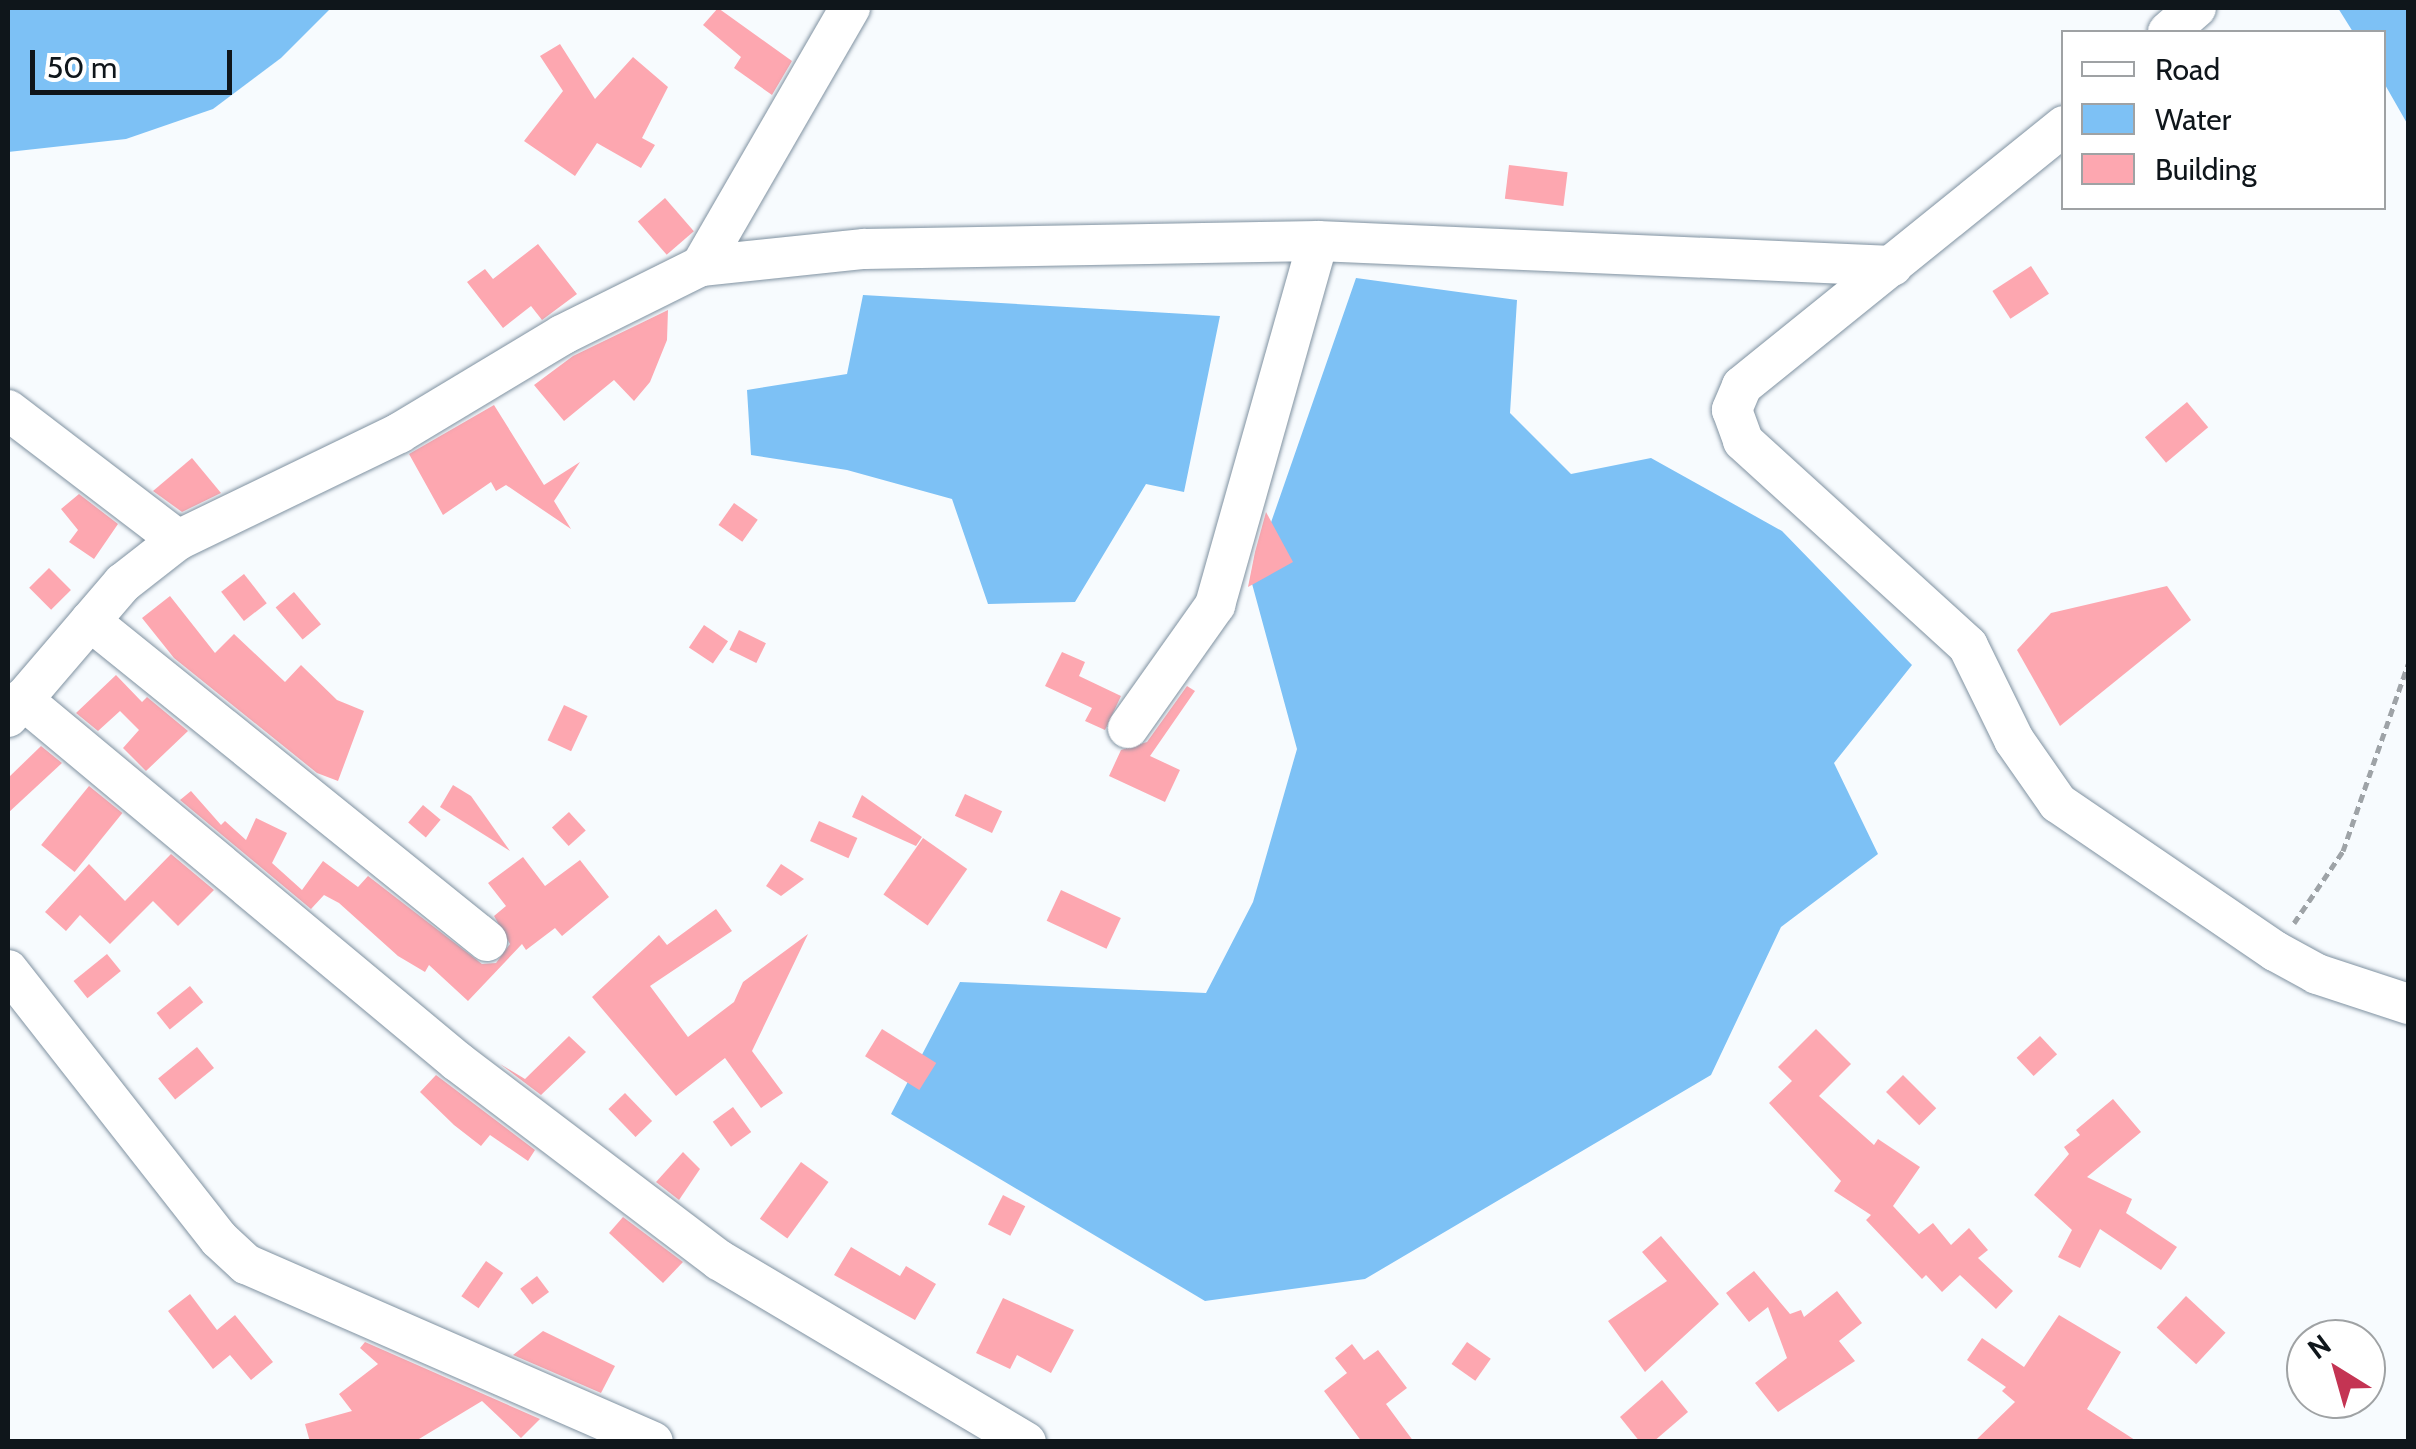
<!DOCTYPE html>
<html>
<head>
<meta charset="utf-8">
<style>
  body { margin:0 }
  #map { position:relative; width:2416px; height:1449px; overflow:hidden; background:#f7fbfe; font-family:Cabin,sans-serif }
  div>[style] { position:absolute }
  .water>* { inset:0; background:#7dc1f5 }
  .building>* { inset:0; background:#fda7b0; transform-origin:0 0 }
  .path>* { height:5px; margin-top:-2.5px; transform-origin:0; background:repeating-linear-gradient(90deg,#9ea3a7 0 8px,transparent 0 13px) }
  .roads { filter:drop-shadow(0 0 2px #8092a1) drop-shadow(0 0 2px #8092a1) }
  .minor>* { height:40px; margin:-20px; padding:0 20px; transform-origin:20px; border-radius:20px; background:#fff }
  span { translate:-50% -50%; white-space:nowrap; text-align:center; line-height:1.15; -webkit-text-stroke:8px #fff; paint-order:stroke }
  .frame { position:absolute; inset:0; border:10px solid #0f161b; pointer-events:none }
  .legend { position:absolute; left:2061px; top:30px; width:325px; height:180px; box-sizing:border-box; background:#fff; border:2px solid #9fa2a4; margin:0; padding:12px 18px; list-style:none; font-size:30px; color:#0f161b }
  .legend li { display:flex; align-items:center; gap:20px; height:50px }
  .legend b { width:50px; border:2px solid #9fa2a4 }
  .north { position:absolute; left:2286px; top:1319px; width:100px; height:100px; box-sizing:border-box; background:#fff; border:2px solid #9fa2a4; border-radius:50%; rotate:323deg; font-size:28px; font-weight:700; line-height:40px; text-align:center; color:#0f161b }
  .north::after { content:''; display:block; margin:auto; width:35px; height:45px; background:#c43453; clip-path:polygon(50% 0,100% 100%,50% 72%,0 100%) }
  .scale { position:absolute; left:30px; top:50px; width:202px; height:45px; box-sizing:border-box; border:5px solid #0f161b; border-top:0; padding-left:12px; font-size:30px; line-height:35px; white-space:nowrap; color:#0f161b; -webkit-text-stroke:8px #fff; paint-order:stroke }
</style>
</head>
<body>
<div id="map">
  <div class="water">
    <i style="clip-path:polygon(8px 8px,331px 8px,281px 58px,213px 109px,126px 139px,8px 152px)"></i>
    <i style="clip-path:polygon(2338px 8px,2408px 8px,2408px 125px,2384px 83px,2384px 32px,2353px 32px)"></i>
    <i style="clip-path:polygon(1356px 278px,1517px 300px,1510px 413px,1571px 474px,1651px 458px,1782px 531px,1912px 665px,1834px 763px,1878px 854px,1781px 927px,1711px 1075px,1365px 1279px,1205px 1301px,891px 1114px,960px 982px,1206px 993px,1253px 902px,1297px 749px,1251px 580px)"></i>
    <i style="clip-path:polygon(863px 295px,1220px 316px,1184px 492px,1146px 484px,1075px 602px,988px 604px,952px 499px,847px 470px,751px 455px,747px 390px,847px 374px)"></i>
  </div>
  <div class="building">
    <i style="clip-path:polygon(718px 8px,792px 61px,772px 95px,734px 68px,741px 57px,703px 25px)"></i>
    <i style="clip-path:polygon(560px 44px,595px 99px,633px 57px,668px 87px,642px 138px,655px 145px,641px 168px,597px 143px,575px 176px,524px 141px,563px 91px,540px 56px)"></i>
    <i style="left:1509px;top:165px;width:59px;height:34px;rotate:7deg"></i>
    <i style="left:665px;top:198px;width:44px;height:36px;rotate:49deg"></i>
    <i style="clip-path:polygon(538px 244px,577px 294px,542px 320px,531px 306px,503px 328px,467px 282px,485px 269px,493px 279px)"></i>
    <i style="left:2031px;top:266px;width:33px;height:46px;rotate:57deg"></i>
    <i style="clip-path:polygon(668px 310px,667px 340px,650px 382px,634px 401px,614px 380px,564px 421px,534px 385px,573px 356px)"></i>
    <i style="left:2187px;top:402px;width:33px;height:55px;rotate:50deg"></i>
    <i style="clip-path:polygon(494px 405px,544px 485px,580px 462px,554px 501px,571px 529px,506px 485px,496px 491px,491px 482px,443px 515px,409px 454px)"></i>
    <i style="clip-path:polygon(192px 458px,221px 493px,182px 512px,153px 491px)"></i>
    <i style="clip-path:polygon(79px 494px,118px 524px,94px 559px,69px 542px,78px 530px,61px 509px)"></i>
    <i style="left:734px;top:503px;width:29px;height:27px;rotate:35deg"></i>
    <i style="clip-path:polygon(1266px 512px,1293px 562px,1248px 587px,1255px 552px)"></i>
    <i style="left:49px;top:568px;width:31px;height:28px;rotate:45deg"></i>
    <i style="left:244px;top:574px;width:37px;height:29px;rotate:52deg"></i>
    <i style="clip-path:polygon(2167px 586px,2191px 620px,2060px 726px,2017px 650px,2051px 613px)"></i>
    <i style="left:294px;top:592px;width:42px;height:24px;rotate:50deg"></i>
    <i style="clip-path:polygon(170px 596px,215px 653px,234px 634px,285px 682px,301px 665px,337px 700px,364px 711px,338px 781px,317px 773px,174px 658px,142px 618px)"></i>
    <i style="left:704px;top:625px;width:29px;height:27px;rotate:34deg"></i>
    <i style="left:739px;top:630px;width:30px;height:22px;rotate:26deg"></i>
    <i style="clip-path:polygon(1062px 652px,1085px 662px,1079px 676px,1121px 696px,1105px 730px,1085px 721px,1092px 708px,1045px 686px)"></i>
    <i style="clip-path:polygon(116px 675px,142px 702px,147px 697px,188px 731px,146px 771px,123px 748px,139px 730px,120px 711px,98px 731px,76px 713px)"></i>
    <i style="clip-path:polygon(1187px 686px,1195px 691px,1150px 756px,1180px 770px,1165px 802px,1109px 776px,1121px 750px,1147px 742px)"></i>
    <i style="left:564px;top:705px;width:26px;height:39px;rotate:25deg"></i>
    <i style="clip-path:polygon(41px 746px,62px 763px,8px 813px,8px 778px)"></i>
    <i style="clip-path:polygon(453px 785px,471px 796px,510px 851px,440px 807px)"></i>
    <i style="left:89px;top:786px;width:43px;height:76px;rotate:39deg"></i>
    <i style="clip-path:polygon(191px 791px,221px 825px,225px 821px,246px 840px,256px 818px,287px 833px,272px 863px,302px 890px,323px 861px,358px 887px,368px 876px,482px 964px,496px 963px,510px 944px,494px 916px,506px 906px,488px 883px,523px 857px,545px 886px,580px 860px,609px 897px,562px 936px,555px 928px,526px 950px,522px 944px,468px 1001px,429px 965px,425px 972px,398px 956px,339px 903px,324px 895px,311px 909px,180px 800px)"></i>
    <i style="left:965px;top:794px;width:41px;height:24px;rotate:25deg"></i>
    <i style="clip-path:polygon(862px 795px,922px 837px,916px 846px,852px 817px)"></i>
    <i style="left:423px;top:805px;width:23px;height:23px;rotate:40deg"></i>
    <i style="left:569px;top:812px;width:25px;height:23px;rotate:48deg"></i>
    <i style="left:819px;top:821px;width:42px;height:22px;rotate:24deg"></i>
    <i style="left:923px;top:838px;width:54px;height:69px;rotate:35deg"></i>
    <i style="clip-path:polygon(171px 854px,214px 890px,178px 926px,153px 901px,110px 944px,80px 915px,66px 931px,45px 912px,89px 864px,125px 901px)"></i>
    <i style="clip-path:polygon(781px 864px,804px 879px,781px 896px,766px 886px)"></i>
    <i style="left:1061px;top:890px;width:66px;height:34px;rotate:25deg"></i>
    <i style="clip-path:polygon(716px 909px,732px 931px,650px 986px,688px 1037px,734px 1002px,743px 982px,808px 934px,752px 1051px,783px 1093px,761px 1108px,725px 1058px,676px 1096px,592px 997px,659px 935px,667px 945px)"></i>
    <i style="left:107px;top:954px;width:22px;height:43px;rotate:51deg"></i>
    <i style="left:190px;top:986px;width:21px;height:43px;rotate:51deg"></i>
    <i style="left:882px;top:1029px;width:64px;height:32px;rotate:32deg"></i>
    <i style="clip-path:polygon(1816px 1029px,1851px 1064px,1819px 1096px,1874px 1145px,1878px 1139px,1920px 1167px,1893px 1206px,1919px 1234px,1933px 1223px,1951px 1245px,1969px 1228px,1988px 1250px,1978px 1258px,2013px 1291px,1996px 1309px,1960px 1275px,1942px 1292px,1926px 1275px,1922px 1279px,1866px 1220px,1871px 1215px,1834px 1191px,1841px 1181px,1769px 1103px,1792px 1081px,1778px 1067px)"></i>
    <i style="clip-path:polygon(569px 1036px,586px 1052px,541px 1095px,500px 1064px,525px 1079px)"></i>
    <i style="left:2040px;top:1036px;width:25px;height:32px;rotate:47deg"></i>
    <i style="left:197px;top:1047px;width:27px;height:50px;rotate:51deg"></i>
    <i style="clip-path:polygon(436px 1075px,535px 1150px,528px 1161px,490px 1135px,481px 1146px,454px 1125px,420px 1092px)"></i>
    <i style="left:1903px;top:1075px;width:47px;height:24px;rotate:45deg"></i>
    <i style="left:625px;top:1093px;width:39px;height:23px;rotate:46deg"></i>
    <i style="clip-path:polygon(2113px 1099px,2141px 1132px,2087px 1177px,2132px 1199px,2126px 1213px,2177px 1247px,2161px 1270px,2100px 1229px,2080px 1268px,2058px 1257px,2072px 1230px,2034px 1195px,2069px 1154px,2064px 1147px,2080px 1135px,2076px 1130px)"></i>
    <i style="left:733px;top:1107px;width:31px;height:25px;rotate:54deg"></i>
    <i style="clip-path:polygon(683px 1152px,700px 1169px,679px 1200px,656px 1182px)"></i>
    <i style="left:801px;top:1162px;width:34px;height:70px;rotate:36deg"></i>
    <i style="left:1003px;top:1195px;width:25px;height:33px;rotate:27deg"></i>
    <i style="clip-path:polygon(623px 1217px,683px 1262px,663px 1283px,609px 1233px)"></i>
    <i style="clip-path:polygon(1661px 1236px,1719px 1304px,1645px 1372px,1608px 1321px,1667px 1281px,1642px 1252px)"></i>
    <i style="clip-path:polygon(851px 1247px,900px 1276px,906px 1266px,936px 1284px,915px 1320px,834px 1275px)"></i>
    <i style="left:486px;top:1261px;width:21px;height:43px;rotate:35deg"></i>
    <i style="clip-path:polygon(1754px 1271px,1790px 1314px,1801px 1310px,1804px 1317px,1837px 1291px,1862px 1323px,1839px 1341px,1855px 1361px,1778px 1412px,1755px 1383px,1787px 1358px,1768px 1307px,1749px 1322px,1726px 1293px)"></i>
    <i style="left:537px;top:1276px;width:20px;height:21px;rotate:53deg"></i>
    <i style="clip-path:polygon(190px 1294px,217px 1330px,235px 1315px,273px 1362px,251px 1380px,230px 1355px,213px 1369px,168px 1311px)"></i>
    <i style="left:2186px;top:1296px;width:54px;height:43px;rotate:43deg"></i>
    <i style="clip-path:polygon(1003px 1298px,1074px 1330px,1051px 1373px,1017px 1355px,1010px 1369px,976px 1353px)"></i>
    <i style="clip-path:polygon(2059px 1315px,2121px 1352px,2087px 1409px,2138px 1442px,1974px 1442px,2015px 1402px,2002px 1391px,2006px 1387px,1967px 1360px,1982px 1338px,2024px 1367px)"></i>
    <i style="clip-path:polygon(543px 1331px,615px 1366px,601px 1393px,513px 1355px)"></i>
    <i style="clip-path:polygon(365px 1342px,540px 1419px,521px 1438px,482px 1401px,414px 1442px,310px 1442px,305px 1424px,352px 1411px,339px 1394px,378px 1364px,360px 1348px)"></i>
    <i style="left:1467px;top:1342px;width:29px;height:27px;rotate:35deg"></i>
    <i style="clip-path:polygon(1352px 1344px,1364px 1360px,1378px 1350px,1407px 1388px,1386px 1404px,1414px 1442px,1362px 1442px,1324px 1391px,1347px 1373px,1335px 1358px)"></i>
    <i style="clip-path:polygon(1662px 1380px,1688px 1412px,1653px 1442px,1640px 1442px,1620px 1417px)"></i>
  </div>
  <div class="path">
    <i style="left:2294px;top:923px;width:87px;rotate:-55.8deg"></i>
    <i style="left:2343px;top:851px;width:198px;rotate:-70.8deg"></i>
  </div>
  <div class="roads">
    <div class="minor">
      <i style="left:2168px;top:32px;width:37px;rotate:-41deg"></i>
      <i style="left:2064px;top:126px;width:414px;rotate:141.1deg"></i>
      <i style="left:1742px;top:386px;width:26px;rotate:113deg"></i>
      <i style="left:1732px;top:410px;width:33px;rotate:70deg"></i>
      <i style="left:1743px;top:441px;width:304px;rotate:42.3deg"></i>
      <i style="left:1968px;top:646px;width:105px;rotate:63.9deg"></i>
      <i style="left:2014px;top:740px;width:77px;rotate:55.1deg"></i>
      <i style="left:2058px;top:803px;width:263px;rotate:34.3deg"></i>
      <i style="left:2275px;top:951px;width:48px;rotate:28.7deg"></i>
      <i style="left:2317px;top:974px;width:96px;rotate:18.2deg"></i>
      <i style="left:701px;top:266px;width:298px;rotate:-60deg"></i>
      <i style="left:8px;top:410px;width:214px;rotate:37.4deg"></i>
      <i style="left:90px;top:621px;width:510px;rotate:38.87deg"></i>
      <i style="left:22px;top:699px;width:567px;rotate:39.78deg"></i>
      <i style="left:458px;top:1062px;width:328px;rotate:37.2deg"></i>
      <i style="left:719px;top:1260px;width:357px;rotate:30.7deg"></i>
      <i style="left:8px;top:717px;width:177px;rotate:-49.4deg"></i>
      <i style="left:123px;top:583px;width:70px;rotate:-38deg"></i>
      <i style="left:178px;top:540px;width:246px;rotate:-25.8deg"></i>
      <i style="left:399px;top:433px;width:190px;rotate:-31deg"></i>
      <i style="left:562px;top:335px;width:155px;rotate:-26.4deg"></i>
      <i style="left:701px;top:266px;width:164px;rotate:-6deg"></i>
      <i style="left:864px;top:249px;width:454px;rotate:-1deg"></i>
      <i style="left:1318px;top:241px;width:575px;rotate:2.49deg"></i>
      <i style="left:1128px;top:728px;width:151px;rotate:-54.7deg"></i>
      <i style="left:1215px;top:605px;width:378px;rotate:-74.2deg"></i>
      <i style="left:8px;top:970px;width:342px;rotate:51.9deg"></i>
      <i style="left:219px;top:1239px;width:37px;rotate:43deg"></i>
      <i style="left:246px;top:1264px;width:444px;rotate:23.6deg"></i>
    </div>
  </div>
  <div class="frame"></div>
  <ul class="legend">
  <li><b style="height:12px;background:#fff"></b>Road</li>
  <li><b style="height:28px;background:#7dc1f5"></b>Water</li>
  <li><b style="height:28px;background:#fda7b0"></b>Building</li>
  </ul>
  <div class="north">N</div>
  <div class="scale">50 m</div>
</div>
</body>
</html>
